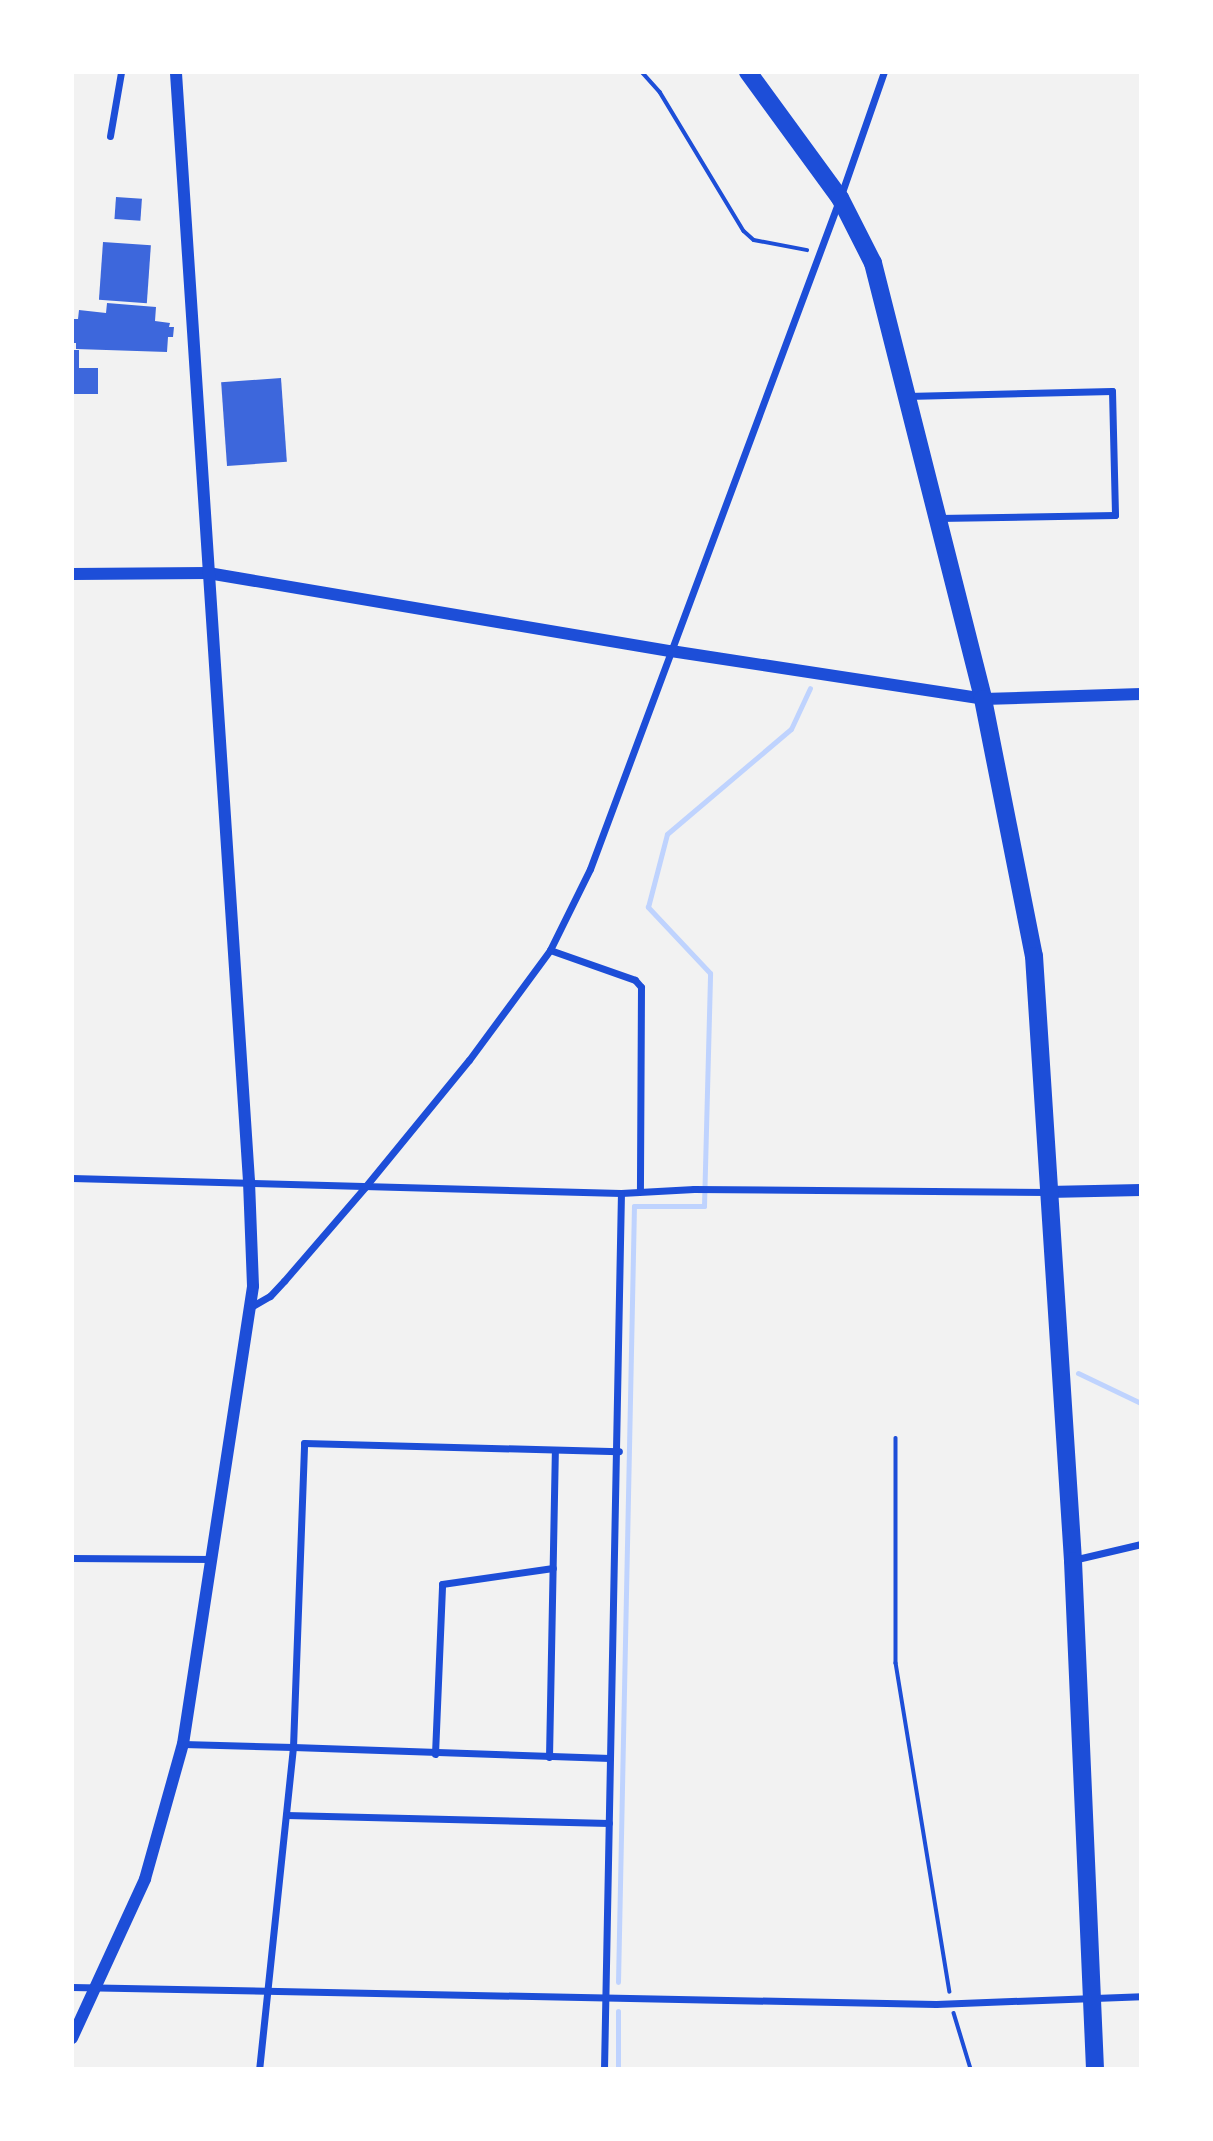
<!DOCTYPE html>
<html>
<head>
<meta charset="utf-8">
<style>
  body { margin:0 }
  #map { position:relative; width:1213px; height:2141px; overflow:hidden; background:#f2f2f2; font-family:"Roboto Condensed",sans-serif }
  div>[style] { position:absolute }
  .stream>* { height:5px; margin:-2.5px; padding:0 2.5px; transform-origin:2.5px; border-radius:2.5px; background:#bfd3fe }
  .building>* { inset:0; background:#3d67dc; transform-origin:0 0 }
  .path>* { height:3.5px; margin:-1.75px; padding:0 1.75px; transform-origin:1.75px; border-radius:1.75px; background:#1d4ed8 }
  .minor>* { height:7px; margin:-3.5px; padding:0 3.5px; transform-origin:3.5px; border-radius:3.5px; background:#1d4ed8 }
  .tertiary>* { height:12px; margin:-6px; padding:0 6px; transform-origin:6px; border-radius:6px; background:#1d4ed8 }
  .primary>* { height:18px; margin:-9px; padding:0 9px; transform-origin:9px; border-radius:9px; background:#1d4ed8 }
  span { translate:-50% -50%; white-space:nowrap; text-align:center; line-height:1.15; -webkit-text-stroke:6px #fff; paint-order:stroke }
  .frame { position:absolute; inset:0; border:74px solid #fff; pointer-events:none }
</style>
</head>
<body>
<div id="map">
  <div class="stream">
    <i style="left:1078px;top:1373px;width:70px;rotate:25.5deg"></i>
    <i style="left:618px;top:1982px;width:776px;rotate:-88.82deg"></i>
    <i style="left:634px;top:1206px;width:70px"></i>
    <i style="left:704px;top:1206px;width:233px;rotate:-88.5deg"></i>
    <i style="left:710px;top:973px;width:91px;rotate:-133.2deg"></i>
    <i style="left:648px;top:907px;width:75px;rotate:-75.4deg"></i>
    <i style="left:667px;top:834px;width:162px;rotate:-40.3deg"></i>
    <i style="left:791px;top:729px;width:45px;rotate:-65.1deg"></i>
    <i style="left:618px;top:2011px;width:58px;rotate:90deg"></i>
  </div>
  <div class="building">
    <i style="left:116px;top:197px;width:26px;height:22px;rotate:4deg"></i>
    <i style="left:103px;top:242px;width:48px;height:58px;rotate:4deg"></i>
    <i style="clip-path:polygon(107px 303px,156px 307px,155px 321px,170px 323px,169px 327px,174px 327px,173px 337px,168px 337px,167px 352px,76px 349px,76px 343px,72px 343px,72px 319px,78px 319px,79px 310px,106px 313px)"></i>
    <i style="clip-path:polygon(72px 350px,79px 350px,79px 368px,98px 368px,98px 394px,72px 394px)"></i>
    <i style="left:281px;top:378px;width:84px;height:60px;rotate:86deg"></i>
  </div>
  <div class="path">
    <i style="left:642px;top:72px;width:27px;rotate:48deg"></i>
    <i style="left:660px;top:92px;width:162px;rotate:58.9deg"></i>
    <i style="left:744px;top:231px;width:13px;rotate:42deg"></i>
    <i style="left:754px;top:240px;width:54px;rotate:10.7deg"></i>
    <i style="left:896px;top:1438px;width:225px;rotate:90deg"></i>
    <i style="left:896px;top:1663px;width:333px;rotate:80.7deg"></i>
    <i style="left:954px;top:2013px;width:59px;rotate:73.1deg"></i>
  </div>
  <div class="minor">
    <i style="left:110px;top:136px;width:65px;rotate:-80.2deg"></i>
    <i style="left:907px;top:396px;width:205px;rotate:-1.4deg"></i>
    <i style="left:1112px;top:391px;width:124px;rotate:88.6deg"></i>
    <i style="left:1115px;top:515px;width:177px;rotate:179deg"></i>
    <i style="left:550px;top:950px;width:90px;rotate:19.4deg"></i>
    <i style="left:635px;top:980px;width:9px;rotate:49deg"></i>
    <i style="left:641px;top:987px;width:204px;rotate:90.3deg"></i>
    <i style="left:72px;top:1178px;width:549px;rotate:1.57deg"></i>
    <i style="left:621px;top:1193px;width:73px;rotate:-3.1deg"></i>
    <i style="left:694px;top:1189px;width:353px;rotate:0.5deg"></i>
    <i style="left:249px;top:1308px;width:24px;rotate:-30deg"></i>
    <i style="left:270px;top:1296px;width:21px;rotate:-47deg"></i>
    <i style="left:284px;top:1281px;width:124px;rotate:-49.2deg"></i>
    <i style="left:365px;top:1187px;width:164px;rotate:-50.7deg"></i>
    <i style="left:469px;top:1060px;width:137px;rotate:-53.6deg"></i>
    <i style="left:550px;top:950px;width:90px;rotate:-63.7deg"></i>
    <i style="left:590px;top:869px;width:716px;rotate:-69.57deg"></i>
    <i style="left:840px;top:198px;width:133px;rotate:-70.8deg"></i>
    <i style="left:72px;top:1558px;width:139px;rotate:0.4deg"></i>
    <i style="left:1073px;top:1560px;width:70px;rotate:-13.2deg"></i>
    <i style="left:183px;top:1744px;width:110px;rotate:1.6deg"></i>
    <i style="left:293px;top:1747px;width:324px;rotate:96deg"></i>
    <i style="left:435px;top:1754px;width:170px;rotate:-87.6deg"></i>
    <i style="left:442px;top:1584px;width:112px;rotate:-8.2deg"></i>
    <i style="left:549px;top:1757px;width:307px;rotate:-88.9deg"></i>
    <i style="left:610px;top:1758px;width:317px;rotate:-178deg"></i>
    <i style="left:293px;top:1747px;width:304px;rotate:-87.9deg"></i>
    <i style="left:304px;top:1443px;width:315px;rotate:1.5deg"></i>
    <i style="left:286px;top:1815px;width:323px;rotate:1.4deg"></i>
    <i style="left:72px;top:1987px;width:864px;rotate:1.13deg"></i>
    <i style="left:936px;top:2004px;width:205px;rotate:-2.2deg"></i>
    <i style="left:604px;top:2069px;width:876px;rotate:-88.89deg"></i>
  </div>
  <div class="tertiary">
    <i style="left:72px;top:574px;width:136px;rotate:-0.4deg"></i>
    <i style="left:208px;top:573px;width:470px;rotate:9.6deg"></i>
    <i style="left:671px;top:651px;width:316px;rotate:8.7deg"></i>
    <i style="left:983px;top:699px;width:158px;rotate:-1.8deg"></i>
    <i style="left:1048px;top:1192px;width:93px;rotate:-1.2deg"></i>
    <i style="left:72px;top:2038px;width:175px;rotate:-65.3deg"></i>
    <i style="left:145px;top:1879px;width:140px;rotate:-74.3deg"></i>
    <i style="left:183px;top:1744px;width:463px;rotate:-81.3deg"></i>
    <i style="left:253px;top:1286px;width:105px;rotate:-92.2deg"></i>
    <i style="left:249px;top:1181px;width:1111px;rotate:-93.77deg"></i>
  </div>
  <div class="primary">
    <i style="left:748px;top:72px;width:156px;rotate:53.9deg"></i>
    <i style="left:840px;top:198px;width:73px;rotate:63.1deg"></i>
    <i style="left:873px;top:263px;width:450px;rotate:75.8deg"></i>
    <i style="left:983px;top:699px;width:262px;rotate:78.8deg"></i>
    <i style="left:1034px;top:956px;width:606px;rotate:86.31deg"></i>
    <i style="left:1073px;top:1561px;width:508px;rotate:87.52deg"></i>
  </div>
  <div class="frame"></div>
</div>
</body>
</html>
